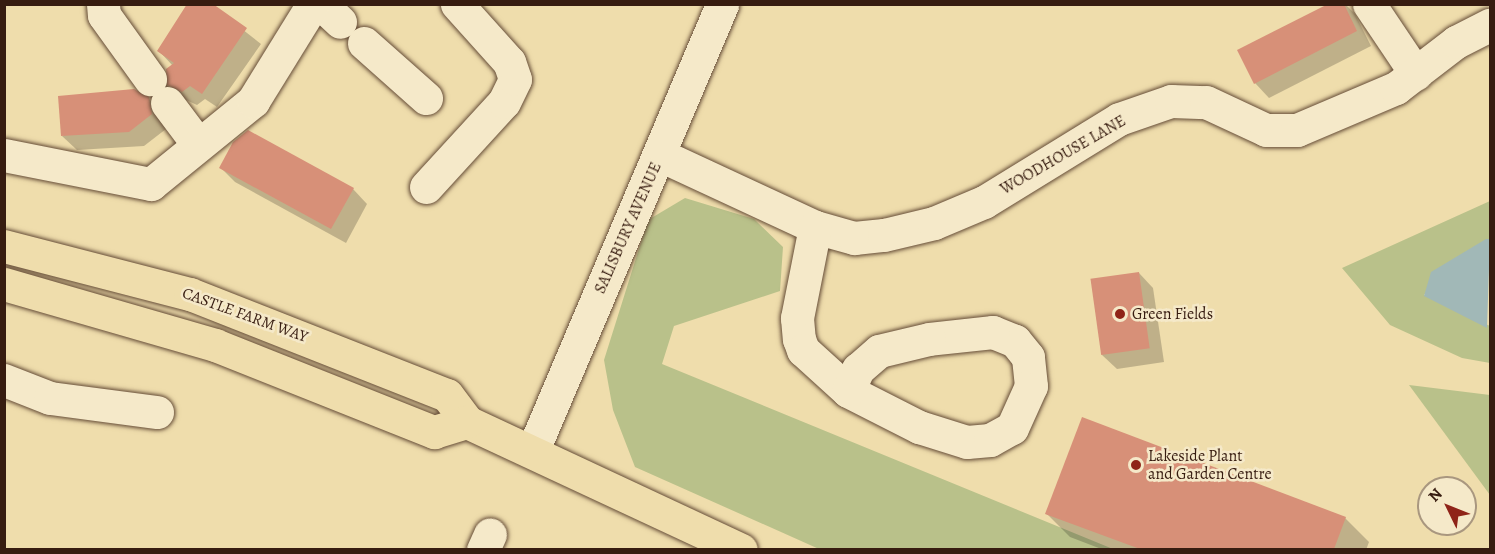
<!DOCTYPE html>
<html>
<head>
<meta charset="utf-8">
<style>
  body { margin:0 }
  #map { position:relative; width:1495px; height:554px; overflow:hidden; background:#efddac; font-family:Alegreya,serif }
  div>[style] { position:absolute }
  .green>* { inset:0; background:#b9c18a }
  .water>* { inset:0; background:#a1b8b7 }
  .shadow>* { inset:0; background:#0003 }
  .building>* { inset:0; background:#d79078; transform-origin:0 0 }
  .roads { filter:drop-shadow(0 0 2px #654c37) drop-shadow(0 0 2px #654c37) }
  .minor>* { height:33px; margin:-16.5px; padding:0 16.5px; transform-origin:16.5px; border-radius:16.5px; background:#f5e9c9 }
  .major>* { height:33px; margin:-16.5px; padding:0 16.5px; transform-origin:16.5px; border-radius:16.5px; background:#efddac }
  .dots>* { width:16px; height:16px; translate:-50% -50%; box-sizing:border-box; border:3px solid #f5e9c9; border-radius:50% }
  span { translate:-50% -50%; white-space:nowrap; text-align:center; line-height:1.15; -webkit-text-stroke:5px #f5e9c9; paint-order:stroke }
  .street-label { font-size:16px; color:#371c10 }
  .poi-label { font-size:16px; color:#371c10 }
  .left { translate:0 -50%; text-align:left }
  .frame { position:absolute; inset:0; border:6px solid #371c10; pointer-events:none }
  .north { position:absolute; left:1417px; top:476px; width:60px; height:60px; box-sizing:border-box; background:#f5e9c9; border:2px solid #a9977f; border-radius:50%; rotate:313deg; font-size:16px; font-weight:700; line-height:24px; text-align:center; color:#371c10 }
  .north::after { content:''; display:block; margin:auto; width:21px; height:27px; background:#8f2418; clip-path:polygon(50% 0,100% 100%,50% 72%,0 100%) }
</style>
</head>
<body>
<div id="map">
  <div class="green">
    <i style="clip-path:polygon(685px 198px,754px 219px,783px 247px,780px 291px,674px 326px,662px 364px,1113px 549px,819px 549px,635px 467px,613px 410px,604px 360px,648px 220px)"></i>
    <i style="clip-path:polygon(1490px 201px,1490px 239px,1463px 254px,1424px 295px,1490px 326px,1490px 363px,1462px 358px,1390px 325px,1342px 268px)"></i>
    <i style="clip-path:polygon(1409px 385px,1490px 395px,1490px 495px)"></i>
  </div>
  <div class="water">
    <i style="clip-path:polygon(1486px 239px,1490px 239px,1487px 328px,1424px 296px,1431px 272px)"></i>
  </div>
  <div class="shadow">
    <i style="clip-path:polygon(210px 4px,261px 44px,217px 107px,205px 99px,197px 105px,184px 99px,169px 84px,173px 66px,159px 51px)"></i>
    <i style="clip-path:polygon(1331px 4px,1345px 4px,1355px 14px,1371px 46px,1269px 98px,1255px 83px)"></i>
    <i style="clip-path:polygon(149px 99px,163px 114px,166px 129px,144px 146px,77px 150px,62px 136px)"></i>
    <i style="clip-path:polygon(220px 167px,353px 189px,367px 204px,346px 243px,235px 182px)"></i>
    <i style="clip-path:polygon(1139px 273px,1153px 288px,1164px 362px,1117px 369px,1102px 355px)"></i>
    <i style="clip-path:polygon(1046px 513px,1345px 518px,1369px 542px,1366px 550px,1104px 550px,1070px 537px)"></i>
  </div>
  <div class="building">
    <i style="clip-path:polygon(187px 4px,213px 4px,247px 28px,202px 94px,190px 86px,182px 92px,167px 85px,166px 69px,174px 63px,157px 51px)"></i>
    <i style="clip-path:polygon(1328px 4px,1344px 4px,1357px 31px,1254px 84px,1237px 50px)"></i>
    <i style="clip-path:polygon(134px 89px,149px 97px,152px 114px,129px 132px,61px 136px,58px 96px)"></i>
    <i style="clip-path:polygon(248px 130px,354px 188px,331px 229px,219px 168px,233px 142px)"></i>
    <i style="left:1139px;top:272px;width:77px;height:49px;rotate:82deg"></i>
    <i style="clip-path:polygon(1082px 417px,1346px 517px,1334px 549px,1140px 549px,1045px 514px)"></i>
  </div>
  <div class="roads">
    <div class="minor">
      <i style="left:103px;top:4px;width:11px;rotate:85deg"></i>
      <i style="left:104px;top:15px;width:79px;rotate:54.3deg"></i>
      <i style="left:321px;top:4px;width:26px;rotate:43deg"></i>
      <i style="left:1369px;top:4px;width:84px;rotate:56.1deg"></i>
      <i style="left:364px;top:43px;width:83px;rotate:41.6deg"></i>
      <i style="left:167px;top:103px;width:50px;rotate:53.1deg"></i>
      <i style="left:4px;top:155px;width:150px;rotate:11.2deg"></i>
      <i style="left:151px;top:184px;width:132px;rotate:-39.1deg"></i>
      <i style="left:253px;top:101px;width:114px;rotate:-58.3deg"></i>
      <i style="left:660px;top:155px;width:171px;rotate:24.9deg"></i>
      <i style="left:815px;top:227px;width:41px;rotate:15.8deg"></i>
      <i style="left:854px;top:238px;width:30px;rotate:-6deg"></i>
      <i style="left:884px;top:235px;width:51px;rotate:-13.5deg"></i>
      <i style="left:934px;top:223px;width:54px;rotate:-22.8deg"></i>
      <i style="left:984px;top:202px;width:158px;rotate:-31.6deg"></i>
      <i style="left:1119px;top:119px;width:55px;rotate:-19.1deg"></i>
      <i style="left:1171px;top:101px;width:35px;rotate:2deg"></i>
      <i style="left:1206px;top:102px;width:66px;rotate:25deg"></i>
      <i style="left:1266px;top:130px;width:31px"></i>
      <i style="left:1297px;top:130px;width:108px;rotate:-23deg"></i>
      <i style="left:1396px;top:88px;width:76px;rotate:-37.5deg"></i>
      <i style="left:1456px;top:42px;width:38px;rotate:-27deg"></i>
      <i style="left:426px;top:187px;width:115px;rotate:-47.5deg"></i>
      <i style="left:504px;top:102px;width:25px;rotate:-64deg"></i>
      <i style="left:515px;top:79px;width:18px;rotate:-109deg"></i>
      <i style="left:509px;top:62px;width:78px;rotate:-131.9deg"></i>
      <i style="left:815px;top:227px;width:93px;rotate:101.2deg"></i>
      <i style="left:797px;top:318px;width:21px;rotate:85deg"></i>
      <i style="left:799px;top:339px;width:12px;rotate:70deg"></i>
      <i style="left:803px;top:350px;width:61px;rotate:42.3deg"></i>
      <i style="left:848px;top:391px;width:80px;rotate:26.9deg"></i>
      <i style="left:919px;top:427px;width:50px;rotate:17.4deg"></i>
      <i style="left:967px;top:442px;width:23px;rotate:-5deg"></i>
      <i style="left:990px;top:440px;width:25px;rotate:-29deg"></i>
      <i style="left:1012px;top:428px;width:46px;rotate:-65.7deg"></i>
      <i style="left:1031px;top:386px;width:29px;rotate:-96deg"></i>
      <i style="left:1028px;top:357px;width:21px;rotate:-129deg"></i>
      <i style="left:1015px;top:341px;width:24px;rotate:-158deg"></i>
      <i style="left:993px;top:332px;width:64px;rotate:173.8deg"></i>
      <i style="left:929px;top:339px;width:51px;rotate:166.5deg"></i>
      <i style="left:879px;top:351px;width:28px;rotate:139deg"></i>
      <i style="left:858px;top:369px;width:24px;rotate:114deg"></i>
      <i style="left:4px;top:380px;width:49px;rotate:21.4deg"></i>
      <i style="left:50px;top:398px;width:108px;rotate:7.5deg"></i>
      <i style="left:533px;top:450px;width:484px;rotate:-67deg"></i>
      <i style="left:483px;top:550px;width:17px;rotate:-66deg"></i>
    </div>
    <div class="major">
      <i style="left:4px;top:246px;width:192px;rotate:14.5deg"></i>
      <i style="left:190px;top:294px;width:276px;rotate:21.5deg"></i>
      <i style="left:447px;top:395px;width:34px;rotate:53deg"></i>
      <i style="left:467px;top:422px;width:302px;rotate:25deg"></i>
      <i style="left:4px;top:284px;width:220px;rotate:16.1deg"></i>
      <i style="left:215px;top:345px;width:236px;rotate:21.7deg"></i>
      <i style="left:434px;top:432px;width:34px;rotate:-17deg"></i>
    </div>
  </div>
  <div class="dots">
    <i style="left:1120px;top:314px;background:#8f2418"></i>
    <i style="left:1136px;top:465px;background:#8f2418"></i>
  </div>
  <div class="street-label">
    <span style="left:1063px;top:155px;rotate:-30deg">WOODHOUSE LANE</span>
    <span style="left:628px;top:228px;rotate:-66deg">SALISBURY AVENUE</span>
    <span style="left:245px;top:315px;rotate:20deg">CASTLE FARM WAY</span>
  </div>
  <div class="poi-label">
    <span class="left" style="left:1132px;top:314px">Green Fields</span>
    <span class="left" style="left:1148px;top:465px">Lakeside Plant<br>and Garden Centre</span>
  </div>
  <div class="frame"></div>
  <div class="north">N</div>
</div>
</body>
</html>
